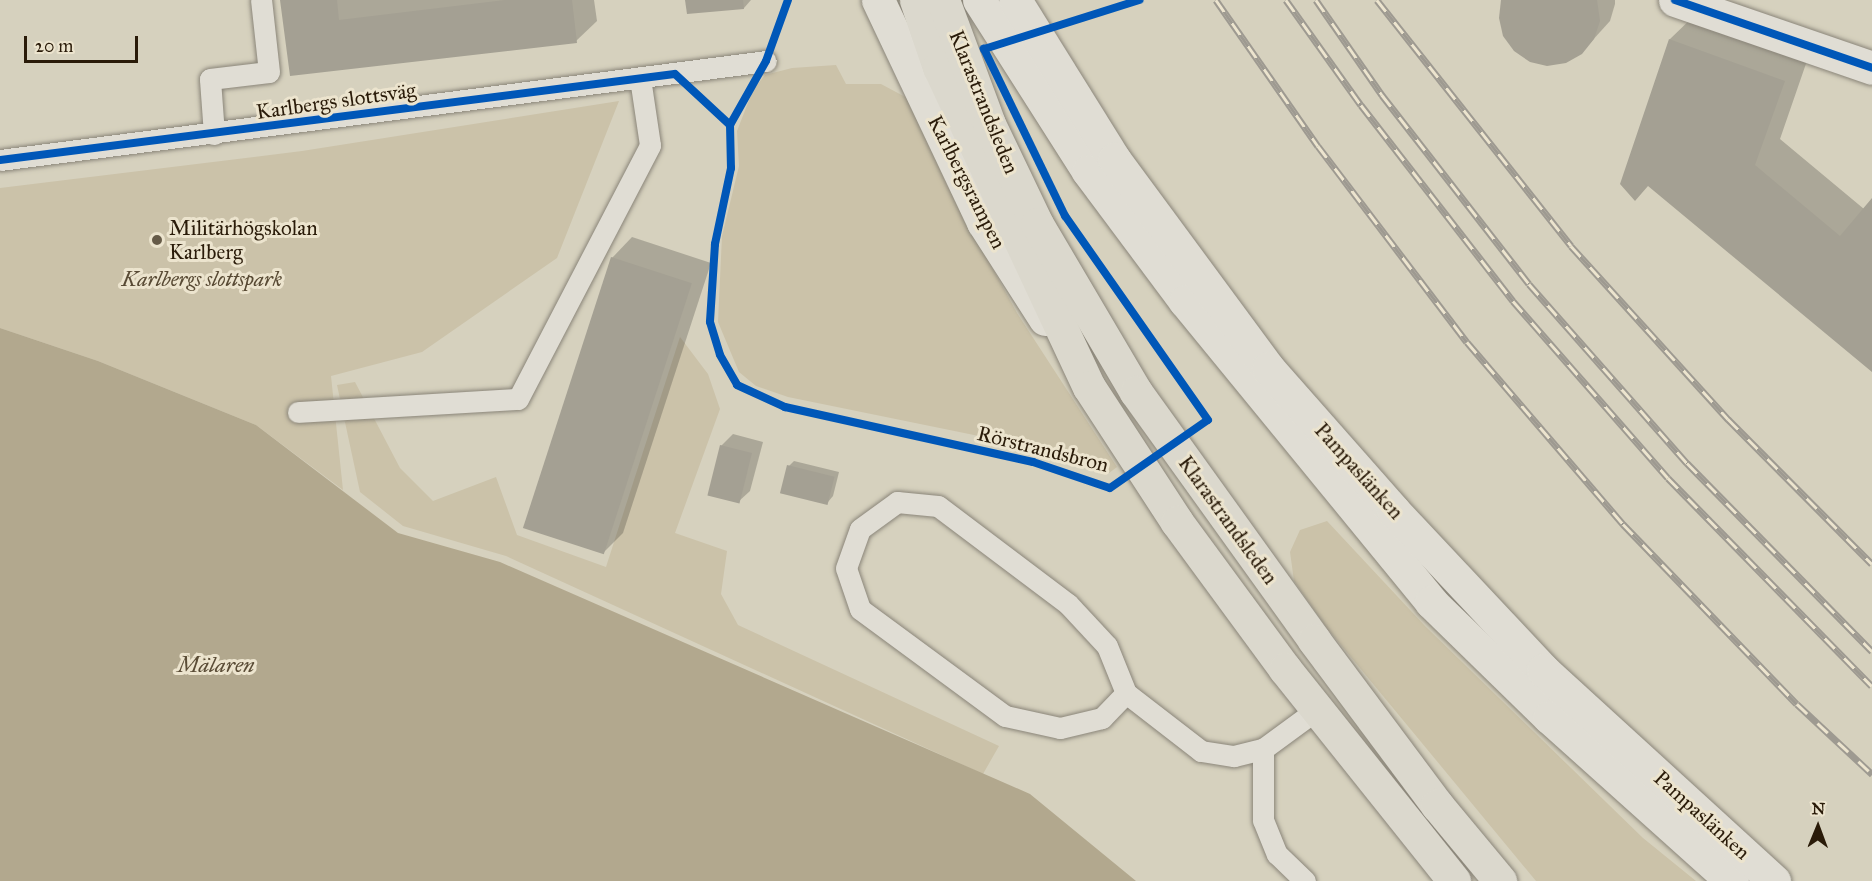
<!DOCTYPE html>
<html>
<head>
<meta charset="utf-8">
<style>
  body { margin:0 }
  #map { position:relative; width:1872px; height:881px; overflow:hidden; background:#d6d1be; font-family:"IM FELL Great Primer",serif }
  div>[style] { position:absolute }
  .green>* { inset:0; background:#cbc2a9 }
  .water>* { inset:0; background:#b2a88e }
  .shadow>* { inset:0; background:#0003 }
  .building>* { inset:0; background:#a4a093; transform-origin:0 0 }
  .roads { filter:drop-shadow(0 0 2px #8a8579) drop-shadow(0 0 2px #8a8579) }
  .service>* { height:21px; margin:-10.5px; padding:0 10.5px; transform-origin:10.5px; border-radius:10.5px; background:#e0ddd4 }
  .minor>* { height:33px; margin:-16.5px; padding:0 16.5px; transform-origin:16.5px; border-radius:16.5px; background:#e0ddd4 }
  .secondary>* { height:33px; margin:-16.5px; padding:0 16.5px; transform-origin:16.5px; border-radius:16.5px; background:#e0ddd4 }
  .trunk>* { height:33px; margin:-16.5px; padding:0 16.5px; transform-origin:16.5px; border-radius:16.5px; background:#dbd8cd }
  .rail>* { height:7px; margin-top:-3.5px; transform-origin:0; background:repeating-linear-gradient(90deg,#ece4ce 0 14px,#9e9a91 0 28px); box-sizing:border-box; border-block:2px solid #9e9a91 }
  .cycleway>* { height:8px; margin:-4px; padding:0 4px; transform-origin:4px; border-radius:4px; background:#0057b8 }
  .dots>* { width:16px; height:16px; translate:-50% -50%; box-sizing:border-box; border:3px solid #ece4ce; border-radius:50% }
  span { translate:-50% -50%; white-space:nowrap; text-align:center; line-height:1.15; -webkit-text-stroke:6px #ece4ce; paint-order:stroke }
  .street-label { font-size:21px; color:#2a1b09 }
  .poi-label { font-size:21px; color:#2a1b09 }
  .left { translate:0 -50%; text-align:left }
  .park-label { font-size:21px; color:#584a34; font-style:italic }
  .water-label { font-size:22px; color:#5a4c36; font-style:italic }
  .north { position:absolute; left:1788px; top:797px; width:60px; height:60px; -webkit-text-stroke:4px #ece4ce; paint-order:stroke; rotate:1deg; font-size:16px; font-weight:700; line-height:24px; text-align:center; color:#2a1b09 }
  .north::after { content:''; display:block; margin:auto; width:21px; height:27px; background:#2a1b09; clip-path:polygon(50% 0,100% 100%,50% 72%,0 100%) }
  .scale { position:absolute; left:24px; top:36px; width:114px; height:27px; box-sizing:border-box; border:3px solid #2a1b09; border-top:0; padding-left:8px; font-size:18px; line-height:21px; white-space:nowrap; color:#2a1b09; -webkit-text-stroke:4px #ece4ce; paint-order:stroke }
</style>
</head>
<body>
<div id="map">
  <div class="green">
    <i style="clip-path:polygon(836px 65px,846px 84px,881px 84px,909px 99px,947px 185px,1017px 313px,1117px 467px,1109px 473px,1023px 445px,788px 397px,756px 386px,739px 372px,718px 322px,722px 236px,739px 166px,737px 131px,753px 90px,765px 75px,792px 68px)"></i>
    <i style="clip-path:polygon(619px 101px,557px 258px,422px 352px,331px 376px,343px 490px,256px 425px,98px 361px,0 328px,0 188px,302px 151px)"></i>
    <i style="clip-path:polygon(680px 337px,708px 374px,720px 409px,675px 533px,727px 551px,721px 594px,738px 625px,999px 746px,983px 774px,506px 556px,403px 526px,360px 492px,337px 385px,355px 382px,400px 468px,433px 501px,496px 477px,517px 535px,606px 567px)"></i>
    <i style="clip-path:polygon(1327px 521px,1425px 626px,1643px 838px,1696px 881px,1536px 881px,1326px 627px,1294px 581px,1290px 552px,1300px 530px)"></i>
  </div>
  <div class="water">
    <i style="clip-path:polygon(0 328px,98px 361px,256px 425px,398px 533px,500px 562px,1030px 794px,1136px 881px,0 881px)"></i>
  </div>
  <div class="shadow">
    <i style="clip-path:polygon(282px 0,594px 0,597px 21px,576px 41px,291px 75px)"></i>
    <i style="clip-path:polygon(687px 0,751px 0,744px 8px)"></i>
    <i style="clip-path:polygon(1503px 0,1615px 0,1615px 4px,1610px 21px,1581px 53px)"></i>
    <i style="clip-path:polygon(1696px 14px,1809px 55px,1780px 139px,1864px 209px,1872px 201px,1872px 371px,1649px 185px,1622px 183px,1670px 39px)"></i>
    <i style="clip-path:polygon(632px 237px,711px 263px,623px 533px,603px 553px,612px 258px)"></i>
    <i style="clip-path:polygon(733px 434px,763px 442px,750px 491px,738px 502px,721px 446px)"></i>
    <i style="clip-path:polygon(794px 461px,839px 472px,833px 496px,828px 502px,789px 466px)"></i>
  </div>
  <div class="building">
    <i style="clip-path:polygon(280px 0,337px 0,339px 20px,505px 0,572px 0,577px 43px,290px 76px)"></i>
    <i style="clip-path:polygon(685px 0,743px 0,744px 9px,687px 14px)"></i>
    <i style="clip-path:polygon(1501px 0,1597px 0,1600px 21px,1594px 39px,1582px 54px,1566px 63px,1547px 66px,1530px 62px,1514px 51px,1503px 36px,1499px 18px)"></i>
    <i style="clip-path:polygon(1669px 39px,1785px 81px,1755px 165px,1840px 236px,1872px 198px,1872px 372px,1648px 186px,1635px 201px,1620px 184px)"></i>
    <i style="left:611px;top:257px;width:85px;height:285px;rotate:18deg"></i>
    <i style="left:720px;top:445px;width:33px;height:52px;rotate:14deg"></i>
    <i style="left:787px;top:465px;width:49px;height:29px;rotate:14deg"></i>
  </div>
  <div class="roads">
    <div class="service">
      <i style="left:214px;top:134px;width:55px;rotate:-94.2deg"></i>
      <i style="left:210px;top:79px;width:59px;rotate:-6.8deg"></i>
      <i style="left:269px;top:72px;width:72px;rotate:-96.3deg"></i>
      <i style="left:0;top:160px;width:772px;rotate:-7.36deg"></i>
      <i style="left:298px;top:412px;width:220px;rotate:-3.4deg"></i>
      <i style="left:518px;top:399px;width:286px;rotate:-62.5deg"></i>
      <i style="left:650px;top:145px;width:68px;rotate:-98.5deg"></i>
      <i style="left:1126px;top:693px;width:35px;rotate:134deg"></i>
      <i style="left:1102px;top:718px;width:43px;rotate:166.6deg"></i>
      <i style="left:1060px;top:728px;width:56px;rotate:-167.7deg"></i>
      <i style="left:1005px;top:716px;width:180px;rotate:-143.6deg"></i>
      <i style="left:860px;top:609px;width:43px;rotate:-108.9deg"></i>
      <i style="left:846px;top:568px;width:41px;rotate:-70.3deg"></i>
      <i style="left:860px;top:529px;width:46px;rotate:-36.1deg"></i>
      <i style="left:897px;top:502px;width:41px;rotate:5.6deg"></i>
      <i style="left:938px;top:506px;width:163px;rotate:37deg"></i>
      <i style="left:1068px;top:604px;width:57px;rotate:47.1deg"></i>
      <i style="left:1107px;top:646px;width:51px;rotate:68deg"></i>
      <i style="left:1126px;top:693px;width:95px;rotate:37.7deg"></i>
      <i style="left:1201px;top:751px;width:33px;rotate:9deg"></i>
      <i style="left:1234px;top:756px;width:30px;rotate:-14deg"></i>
      <i style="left:1263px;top:749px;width:66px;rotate:-36.3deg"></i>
      <i style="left:1263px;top:749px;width:71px;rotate:90deg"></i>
      <i style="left:1263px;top:820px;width:37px;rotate:68deg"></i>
      <i style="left:1277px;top:854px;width:39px;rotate:44deg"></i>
    </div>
    <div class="minor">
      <i style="left:1675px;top:0;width:208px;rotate:19deg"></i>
    </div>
    <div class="secondary">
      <i style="left:878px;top:0;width:246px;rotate:64.7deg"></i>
      <i style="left:983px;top:222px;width:115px;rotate:57.4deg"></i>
      <i style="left:979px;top:0;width:203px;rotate:57.5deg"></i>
      <i style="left:1088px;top:171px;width:162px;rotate:53.3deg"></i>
      <i style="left:1185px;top:301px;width:389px;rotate:50.7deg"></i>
      <i style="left:1431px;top:602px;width:165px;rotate:44.3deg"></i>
      <i style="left:1549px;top:717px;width:246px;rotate:41.9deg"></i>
      <i style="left:1015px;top:0;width:187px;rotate:58.1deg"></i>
      <i style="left:1114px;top:159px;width:260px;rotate:53.6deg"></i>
      <i style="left:1268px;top:368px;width:189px;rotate:48.6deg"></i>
      <i style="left:1393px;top:510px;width:219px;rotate:46.8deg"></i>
      <i style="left:1543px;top:670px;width:313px;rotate:42.4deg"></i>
    </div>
    <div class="trunk">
      <i style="left:916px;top:0;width:71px;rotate:71.1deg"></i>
      <i style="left:939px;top:67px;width:353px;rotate:64.9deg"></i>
      <i style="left:1089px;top:387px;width:161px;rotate:56.9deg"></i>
      <i style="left:1177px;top:522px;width:182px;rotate:53.7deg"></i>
      <i style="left:1285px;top:669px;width:271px;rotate:51.4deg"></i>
      <i style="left:943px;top:0;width:132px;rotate:69.6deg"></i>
      <i style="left:989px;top:124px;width:111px;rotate:64.4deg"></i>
      <i style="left:1037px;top:224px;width:195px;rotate:59.5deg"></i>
      <i style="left:1136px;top:392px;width:305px;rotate:54.3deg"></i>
      <i style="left:1314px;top:640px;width:206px;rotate:53.3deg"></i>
      <i style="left:1437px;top:805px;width:99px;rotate:50.3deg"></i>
    </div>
  </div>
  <div class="rail">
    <i style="left:1216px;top:0;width:178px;rotate:55.1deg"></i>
    <i style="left:1318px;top:146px;width:246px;rotate:52.8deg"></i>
    <i style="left:1467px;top:342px;width:240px;rotate:49.4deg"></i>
    <i style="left:1623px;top:524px;width:250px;rotate:46deg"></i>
    <i style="left:1797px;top:704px;width:103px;rotate:43deg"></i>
    <i style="left:1286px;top:0;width:129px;rotate:54.5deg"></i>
    <i style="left:1361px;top:105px;width:248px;rotate:52.2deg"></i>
    <i style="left:1513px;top:301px;width:235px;rotate:48.8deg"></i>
    <i style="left:1668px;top:478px;width:291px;rotate:45.6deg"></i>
    <i style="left:1316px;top:0;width:116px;rotate:55.2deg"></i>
    <i style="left:1382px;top:95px;width:239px;rotate:52.1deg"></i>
    <i style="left:1529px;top:284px;width:239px;rotate:48.6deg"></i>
    <i style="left:1687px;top:463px;width:264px;rotate:45.5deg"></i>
    <i style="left:1377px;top:0;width:313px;rotate:51.7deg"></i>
    <i style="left:1571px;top:246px;width:234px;rotate:47.8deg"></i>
    <i style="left:1728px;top:419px;width:204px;rotate:45.2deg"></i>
  </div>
  <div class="cycleway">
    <i style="left:1675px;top:0;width:208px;rotate:19deg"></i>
    <i style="left:730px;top:125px;width:73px;rotate:-60.6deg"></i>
    <i style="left:766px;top:61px;width:65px;rotate:-70.2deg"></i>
    <i style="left:0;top:160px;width:680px;rotate:-7.26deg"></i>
    <i style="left:675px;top:74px;width:75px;rotate:42.8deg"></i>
    <i style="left:730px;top:125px;width:43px;rotate:88.7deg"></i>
    <i style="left:731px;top:168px;width:78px;rotate:101.9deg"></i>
    <i style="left:715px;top:244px;width:78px;rotate:93.7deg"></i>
    <i style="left:710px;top:322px;width:34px;rotate:73deg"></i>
    <i style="left:720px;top:355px;width:34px;rotate:60deg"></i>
    <i style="left:737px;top:385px;width:53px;rotate:24.6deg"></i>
    <i style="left:785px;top:407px;width:254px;rotate:12.5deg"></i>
    <i style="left:1033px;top:462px;width:81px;rotate:18.7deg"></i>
    <i style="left:1110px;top:488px;width:119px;rotate:-34.8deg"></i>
    <i style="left:1208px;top:420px;width:249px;rotate:-125deg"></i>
    <i style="left:1065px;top:216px;width:186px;rotate:-115.9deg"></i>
    <i style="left:984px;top:49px;width:163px;rotate:-17.5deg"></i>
  </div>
  <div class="dots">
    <i style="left:157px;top:240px;background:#665b48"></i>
  </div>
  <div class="street-label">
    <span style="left:336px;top:101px;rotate:-8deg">Karlbergs slottsväg</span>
    <span style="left:984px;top:102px;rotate:68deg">Klarastrandsleden</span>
    <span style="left:967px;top:182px;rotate:63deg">Karlbergsrampen</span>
    <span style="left:1043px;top:449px;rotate:14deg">Rörstrandsbron</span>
    <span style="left:1359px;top:471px;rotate:48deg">Pampaslänken</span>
    <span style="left:1228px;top:520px;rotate:54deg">Klarastrandsleden</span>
    <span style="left:1702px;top:815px;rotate:42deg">Pampaslänken</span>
  </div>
  <div class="poi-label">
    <span class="left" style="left:169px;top:240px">Militärhögskolan<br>Karlberg</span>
  </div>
  <div class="park-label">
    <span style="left:202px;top:279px">Karlbergs slottspark</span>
  </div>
  <div class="water-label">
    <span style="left:216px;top:665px">Mälaren</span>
  </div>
  <div class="north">N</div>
  <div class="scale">20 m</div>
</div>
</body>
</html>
